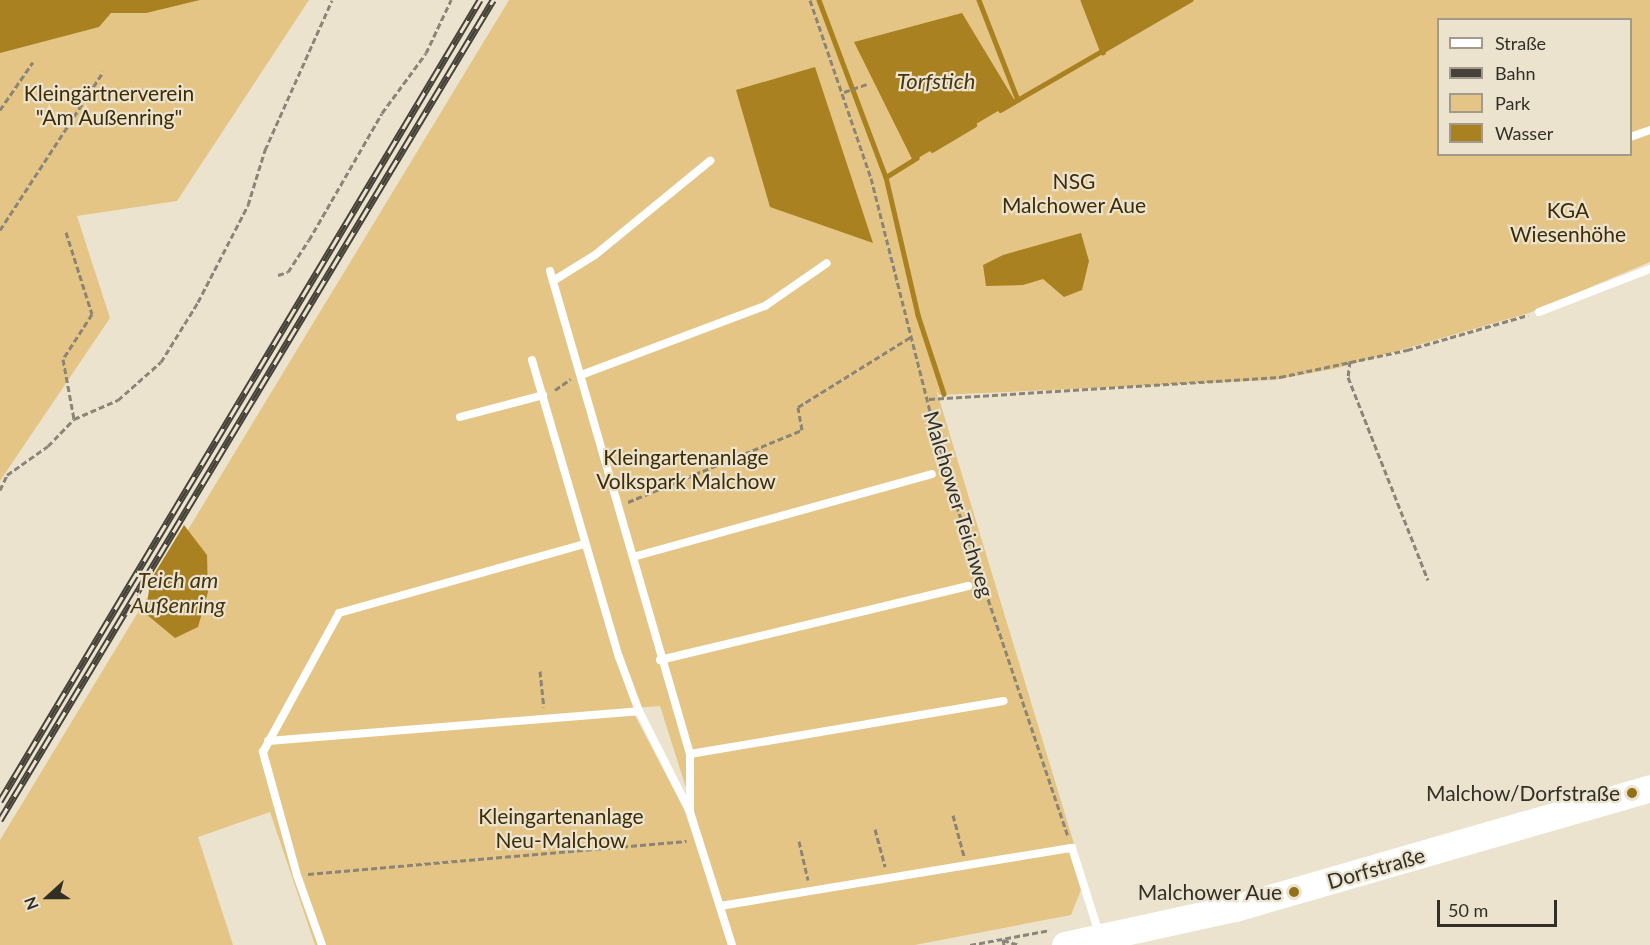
<!DOCTYPE html>
<html>
<head>
<meta charset="utf-8">
<style>
  body { margin:0 }
  #map { position:relative; width:1650px; height:945px; overflow:hidden; background:#ece3cf; font-family:Lato,sans-serif }
  div>[style] { position:absolute }
  .green>* { inset:0; background:#e4c585 }
  .water>* { inset:0; background:#a98120 }
  .stream>* { height:4.5px; margin:-2.25px; padding:0 2.25px; transform-origin:2.25px; border-radius:2.25px; background:#a98120 }
  .path>* { height:3px; margin-top:-1.5px; transform-origin:0; background:repeating-linear-gradient(90deg,#8b8577 0 6px,transparent 0 9px) }
  .service>* { height:8px; margin:-4px; padding:0 4px; transform-origin:4px; border-radius:4px; background:#fff }
  .primary>* { height:27px; margin:-13.5px; padding:0 13.5px; transform-origin:13.5px; border-radius:13.5px; background:#fff }
  .rail>* { height:7px; margin-top:-3.5px; transform-origin:0; background:repeating-linear-gradient(90deg,#ece3cf 0 14px,#464239 0 28px); box-sizing:border-box; border-block:2px solid #464239 }
  .dots>* { width:16px; height:16px; translate:-50% -50%; box-sizing:border-box; border:3px solid #ece3cf; border-radius:50% }
  span { translate:-50% -50%; white-space:nowrap; text-align:center; line-height:1.15; -webkit-text-stroke:4.5px #ece3cf; paint-order:stroke }
  .park-label { font-size:21px; color:#3d2c04 }
  .street-label { font-size:21px; color:#322f27 }
  .poi-label { font-size:21px; color:#322f27 }
  .right { translate:-100% -50%; text-align:right }
  .water-label { font-size:22px; color:#46350e; font-style:italic }
  .legend { position:absolute; left:1437px; top:18px; width:195px; height:138px; box-sizing:border-box; background:#ece3cf; border:2px solid #a29b8c; margin:0; padding:8px 10px; list-style:none; font-size:18px; color:#322f27 }
  .legend li { display:flex; align-items:center; gap:12px; height:30px }
  .legend b { width:30px; border:2px solid #a29b8c }
  .north { position:absolute; left:18px; top:867px; width:60px; height:60px; -webkit-text-stroke:4px #ece3cf; paint-order:stroke; rotate:249deg; font-size:16px; font-weight:700; line-height:24px; text-align:center; color:#322f27 }
  .north::after { content:''; display:block; margin:auto; width:21px; height:27px; background:#322f27; clip-path:polygon(50% 0,100% 100%,50% 72%,0 100%) }
  .scale { position:absolute; left:1437px; top:900px; width:120px; height:27px; box-sizing:border-box; border:3px solid #322f27; border-top:0; padding-left:8px; font-size:18px; line-height:21px; white-space:nowrap; color:#322f27; -webkit-text-stroke:4px #ece3cf; paint-order:stroke }
</style>
</head>
<body>
<div id="map">
  <div class="green">
    <i style="clip-path:polygon(0 0,309px 0,177px 201px,77px 216px,110px 318px,0 481px)"></i>
    <i style="clip-path:polygon(evenodd,509px 0,1650px 0,1650px 262px,1529px 313px,1338px 368px,1274px 380px,939px 395px,936px 389px,1085px 880px,1071px 915px,915px 945px,736px 945px,660px 706px,631px 708px,684px 809px,729px 945px,315px 945px,270px 812px,198px 837px,233px 945px,0 945px,0 840px,509px 0,1438px 20px,1630px 20px,1630px 154px,1438px 154px,1438px 20px)"></i>
  </div>
  <div class="water">
    <i style="clip-path:polygon(0 0,200px 0,146px 13px,111px 13px,99px 27px,0 53px)"></i>
    <i style="clip-path:polygon(1083px 0,1190px 0,1103px 52px)"></i>
    <i style="clip-path:polygon(962px 13px,1015px 101px,913px 161px,854px 42px)"></i>
    <i style="clip-path:polygon(815px 67px,873px 243px,770px 207px,736px 90px)"></i>
    <i style="clip-path:polygon(1081px 233px,1089px 261px,1082px 290px,1064px 297px,1043px 279px,1023px 285px,986px 286px,983px 265px,1003px 255px)"></i>
    <i style="clip-path:polygon(184px 525px,207px 555px,208px 592px,198px 627px,175px 638px,146px 614px,150px 581px)"></i>
  </div>
  <div class="stream">
    <i style="left:819px;top:0;width:189px;rotate:69.3deg"></i>
    <i style="left:886px;top:177px;width:142px;rotate:76.9deg"></i>
    <i style="left:918px;top:315px;width:83px;rotate:71.8deg"></i>
    <i style="left:979px;top:0;width:107px;rotate:68.7deg"></i>
    <i style="left:1083px;top:0;width:56px;rotate:69deg"></i>
    <i style="left:1000px;top:110px;width:220px;rotate:-30.1deg"></i>
    <i style="left:932px;top:150px;width:49px;rotate:-30.8deg"></i>
    <i style="left:886px;top:177px;width:36px;rotate:-32deg"></i>
  </div>
  <div class="path">
    <i style="left:810px;top:0;width:188px;rotate:71.1deg"></i>
    <i style="left:871px;top:178px;width:302px;rotate:75.8deg"></i>
    <i style="left:945px;top:471px;width:385px;rotate:71.4deg"></i>
    <i style="left:844px;top:92px;width:24px;rotate:-19deg"></i>
    <i style="left:0;top:110px;width:58px;rotate:-55.5deg"></i>
    <i style="left:0;top:230px;width:189px;rotate:-56.9deg"></i>
    <i style="left:66px;top:232px;width:86px;rotate:72.4deg"></i>
    <i style="left:92px;top:314px;width:54px;rotate:122.8deg"></i>
    <i style="left:63px;top:359px;width:61px;rotate:79.6deg"></i>
    <i style="left:278px;top:275px;width:10px;rotate:-17deg"></i>
    <i style="left:288px;top:272px;width:38px;rotate:-57deg"></i>
    <i style="left:309px;top:240px;width:146px;rotate:-60.1deg"></i>
    <i style="left:382px;top:113px;width:74px;rotate:-53.7deg"></i>
    <i style="left:426px;top:53px;width:59px;rotate:-64.7deg"></i>
    <i style="left:1350px;top:361px;width:16px;rotate:97deg"></i>
    <i style="left:1348px;top:377px;width:218px;rotate:68.5deg"></i>
    <i style="left:555px;top:390px;width:19px;rotate:-35deg"></i>
    <i style="left:929px;top:399px;width:352px;rotate:-3.6deg"></i>
    <i style="left:1280px;top:377px;width:130px;rotate:-12deg"></i>
    <i style="left:1407px;top:350px;width:126px;rotate:-16.1deg"></i>
    <i style="left:0;top:490px;width:17px;rotate:-65deg"></i>
    <i style="left:7px;top:475px;width:50px;rotate:-35.3deg"></i>
    <i style="left:48px;top:446px;width:37px;rotate:-46deg"></i>
    <i style="left:74px;top:419px;width:48px;rotate:-23.4deg"></i>
    <i style="left:118px;top:400px;width:57px;rotate:-41.5deg"></i>
    <i style="left:161px;top:362px;width:70px;rotate:-58.3deg"></i>
    <i style="left:198px;top:302px;width:109px;rotate:-62.7deg"></i>
    <i style="left:248px;top:205px;width:58px;rotate:-72.8deg"></i>
    <i style="left:265px;top:150px;width:164px;rotate:-65.9deg"></i>
    <i style="left:628px;top:502px;width:188px;rotate:-22.5deg"></i>
    <i style="left:802px;top:430px;width:23px;rotate:-100deg"></i>
    <i style="left:798px;top:407px;width:134px;rotate:-31.9deg"></i>
    <i style="left:540px;top:671px;width:36px;rotate:84deg"></i>
    <i style="left:953px;top:815px;width:42px;rotate:75deg"></i>
    <i style="left:875px;top:829px;width:39px;rotate:75deg"></i>
    <i style="left:799px;top:841px;width:40px;rotate:77deg"></i>
    <i style="left:308px;top:874px;width:380px;rotate:-5deg"></i>
    <i style="left:970px;top:945px;width:81px;rotate:-10.6deg"></i>
    <i style="left:1004px;top:945px;width:5px;rotate:-101deg"></i>
    <i style="left:1003px;top:940px;width:17px;rotate:17deg"></i>
  </div>
  <div class="service">
    <i style="left:1630px;top:137px;width:21px;rotate:-19deg"></i>
    <i style="left:550px;top:271px;width:503px;rotate:73.84deg"></i>
    <i style="left:690px;top:754px;width:55px;rotate:90deg"></i>
    <i style="left:553px;top:281px;width:49px;rotate:-31.8deg"></i>
    <i style="left:595px;top:255px;width:149px;rotate:-39.3deg"></i>
    <i style="left:1539px;top:312px;width:119px;rotate:-21.2deg"></i>
    <i style="left:532px;top:360px;width:309px;rotate:73.7deg"></i>
    <i style="left:619px;top:657px;width:58px;rotate:69.7deg"></i>
    <i style="left:639px;top:711px;width:113px;rotate:63.2deg"></i>
    <i style="left:690px;top:812px;width:139px;rotate:72.5deg"></i>
    <i style="left:581px;top:375px;width:197px;rotate:-20.6deg"></i>
    <i style="left:765px;top:306px;width:75px;rotate:-34.7deg"></i>
    <i style="left:460px;top:417px;width:86px;rotate:-14.8deg"></i>
    <i style="left:633px;top:557px;width:310px;rotate:-15.5deg"></i>
    <i style="left:660px;top:660px;width:317px;rotate:-13.5deg"></i>
    <i style="left:268px;top:741px;width:372px;rotate:-4.6deg"></i>
    <i style="left:690px;top:754px;width:318px;rotate:-9.6deg"></i>
    <i style="left:720px;top:906px;width:357px;rotate:-9.4deg"></i>
    <i style="left:1072px;top:848px;width:89px;rotate:72.4deg"></i>
    <i style="left:322px;top:945px;width:74px;rotate:-109.7deg"></i>
    <i style="left:297px;top:875px;width:128px;rotate:-105.5deg"></i>
    <i style="left:263px;top:752px;width:158px;rotate:-61.3deg"></i>
    <i style="left:339px;top:613px;width:255px;rotate:-15.7deg"></i>
  </div>
  <div class="primary">
    <i style="left:1065px;top:945px;width:174px;rotate:-12.3deg"></i>
    <i style="left:1235px;top:908px;width:432px;rotate:-16.1deg"></i>
  </div>
  <div class="rail">
    <i style="left:0;top:801px;width:934px;rotate:-59.07deg"></i>
    <i style="left:0;top:820px;width:957px;rotate:-58.98deg"></i>
  </div>
  <div class="dots">
    <i style="left:1632px;top:793px;background:#937017"></i>
    <i style="left:1294px;top:892px;background:#937017"></i>
  </div>
  <div class="park-label">
    <span style="left:109px;top:105px">Kleingärtnerverein<br>"Am Außenring"</span>
    <span style="left:1074px;top:193px">NSG<br>Malchower Aue</span>
    <span style="left:1568px;top:222px">KGA<br>Wiesenhöhe</span>
    <span style="left:686px;top:469px">Kleingartenanlage<br>Volkspark Malchow</span>
    <span style="left:561px;top:828px">Kleingartenanlage<br>Neu-Malchow</span>
  </div>
  <div class="street-label">
    <span style="left:959px;top:504px;rotate:73deg">Malchower Teichweg</span>
    <span style="left:1376px;top:868px;rotate:-16deg">Dorfstraße</span>
  </div>
  <div class="poi-label">
    <span class="right" style="left:1620px;top:793px">Malchow/Dorfstraße</span>
    <span class="right" style="left:1282px;top:892px">Malchower Aue</span>
  </div>
  <div class="water-label">
    <span style="left:936px;top:81px">Torfstich</span>
    <span style="left:178px;top:592px">Teich am<br>Außenring</span>
  </div>
  <ul class="legend">
  <li><b style="height:8px;background:#fff"></b>Straße</li>
  <li><b style="height:8px;background:#464239"></b>Bahn</li>
  <li><b style="height:16px;background:#e4c585"></b>Park</li>
  <li><b style="height:16px;background:#a98120"></b>Wasser</li>
  </ul>
  <div class="north">N</div>
  <div class="scale">50 m</div>
</div>
</body>
</html>
